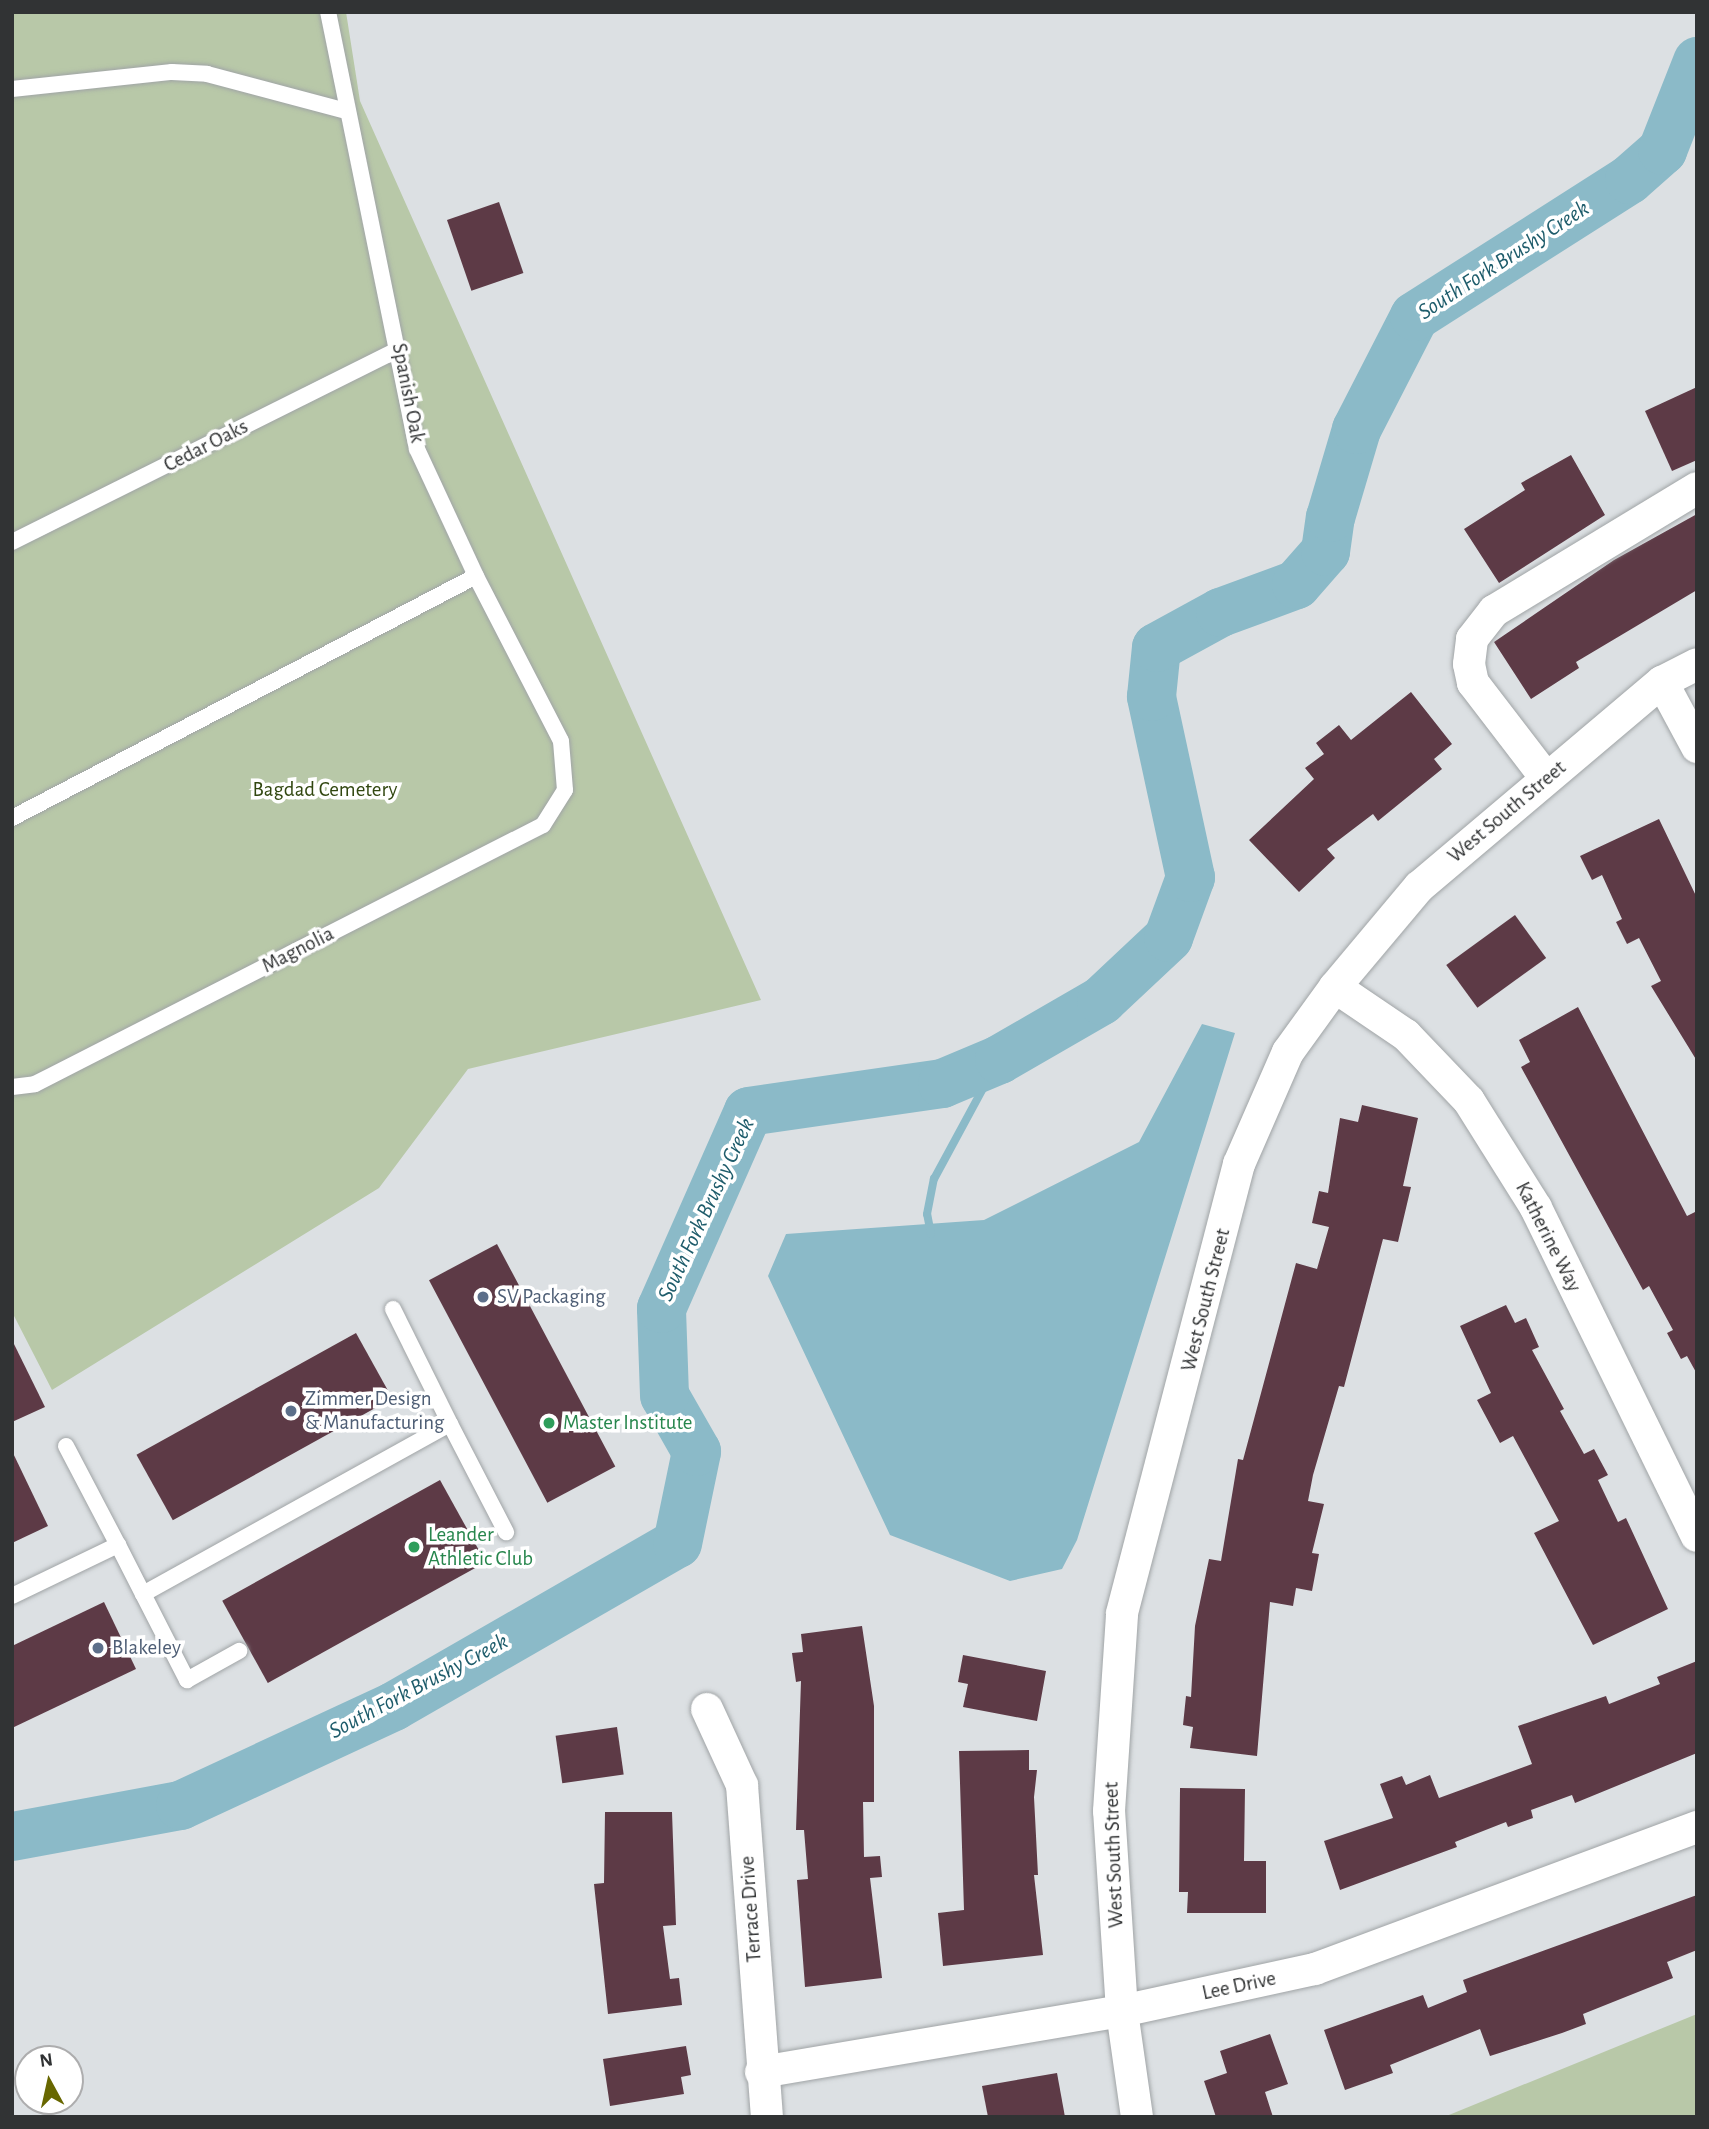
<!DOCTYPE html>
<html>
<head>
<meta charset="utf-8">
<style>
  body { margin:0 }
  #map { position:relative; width:1709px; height:2129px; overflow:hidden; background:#dce0e3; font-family:"Alegreya Sans",sans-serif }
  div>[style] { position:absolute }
  .green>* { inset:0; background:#b8c8a8 }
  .water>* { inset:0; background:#8bbac8 }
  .stream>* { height:8px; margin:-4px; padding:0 4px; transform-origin:4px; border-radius:4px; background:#8bbac8 }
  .river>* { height:49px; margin:-24.5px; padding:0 24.5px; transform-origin:24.5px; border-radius:24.5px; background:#8bbac8 }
  .building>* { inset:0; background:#5d3a46; transform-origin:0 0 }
  .roads { filter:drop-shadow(0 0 2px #a0a4a6) drop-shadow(0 0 2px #a0a4a6) }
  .service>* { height:16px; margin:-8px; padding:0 8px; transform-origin:8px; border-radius:8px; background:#fff }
  .minor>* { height:32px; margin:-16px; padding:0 16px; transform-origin:16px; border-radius:16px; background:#fff }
  .dots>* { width:19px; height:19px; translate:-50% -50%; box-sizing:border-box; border:4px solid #fff; border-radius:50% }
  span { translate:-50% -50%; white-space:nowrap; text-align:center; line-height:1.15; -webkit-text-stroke:7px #fff; paint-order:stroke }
  .street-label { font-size:21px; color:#313334 }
  .park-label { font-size:21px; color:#314710 }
  .service-label { font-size:21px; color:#4e5e75 }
  .left { translate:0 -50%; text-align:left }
  .leisure-label { font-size:21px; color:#27864d }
  .water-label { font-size:23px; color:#1e5c6b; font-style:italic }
  .frame { position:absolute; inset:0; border:14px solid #313334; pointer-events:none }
  .north { position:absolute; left:14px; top:2045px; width:70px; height:70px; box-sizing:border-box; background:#fff; border:2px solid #adadae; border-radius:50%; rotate:352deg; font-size:19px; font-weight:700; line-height:28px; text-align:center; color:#313334 }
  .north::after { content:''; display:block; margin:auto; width:24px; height:32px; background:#686700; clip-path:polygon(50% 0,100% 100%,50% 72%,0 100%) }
</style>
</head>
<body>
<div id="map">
  <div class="green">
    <i style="clip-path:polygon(12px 12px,346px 12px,360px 101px,761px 1000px,468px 1069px,379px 1188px,52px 1390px,12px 1312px)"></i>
    <i style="clip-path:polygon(1697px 2014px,1697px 2117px,1444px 2117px)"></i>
  </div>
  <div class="water">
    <i style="clip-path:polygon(1202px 1024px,1235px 1033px,1077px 1540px,1062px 1569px,1010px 1581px,890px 1535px,768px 1276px,786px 1234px,984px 1220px,1139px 1142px)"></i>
  </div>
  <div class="stream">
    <i style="left:931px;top:1234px;width:20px;rotate:-101deg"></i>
    <i style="left:927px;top:1214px;width:36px;rotate:-79deg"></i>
    <i style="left:934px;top:1179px;width:136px;rotate:-61.6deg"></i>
  </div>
  <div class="river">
    <i style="left:12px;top:1836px;width:171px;rotate:-10.5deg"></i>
    <i style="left:180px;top:1805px;width:235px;rotate:-24.9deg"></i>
    <i style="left:393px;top:1706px;width:327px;rotate:-29.9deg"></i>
    <i style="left:677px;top:1543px;width:94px;rotate:-78.3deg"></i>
    <i style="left:696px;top:1451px;width:64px;rotate:-119.7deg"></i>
    <i style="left:664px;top:1395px;width:87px;rotate:-92deg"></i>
    <i style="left:661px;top:1308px;width:215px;rotate:-66.2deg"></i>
    <i style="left:748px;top:1111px;width:196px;rotate:-8.2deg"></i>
    <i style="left:942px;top:1083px;width:62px;rotate:-22.8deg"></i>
    <i style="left:999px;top:1059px;width:118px;rotate:-30deg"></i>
    <i style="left:1101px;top:1000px;width:92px;rotate:-43.2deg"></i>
    <i style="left:1168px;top:937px;width:64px;rotate:-69.9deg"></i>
    <i style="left:1190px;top:877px;width:185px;rotate:-102.2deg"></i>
    <i style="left:1151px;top:696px;width:49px;rotate:-84.2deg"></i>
    <i style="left:1156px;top:647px;width:73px;rotate:-28.7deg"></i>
    <i style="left:1220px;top:612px;width:81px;rotate:-20.2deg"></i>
    <i style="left:1296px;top:584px;width:44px;rotate:-48.7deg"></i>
    <i style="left:1325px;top:551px;width:34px;rotate:-82deg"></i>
    <i style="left:1330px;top:517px;width:92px;rotate:-73.5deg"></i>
    <i style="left:1356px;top:429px;width:127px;rotate:-62.8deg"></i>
    <i style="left:1414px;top:316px;width:255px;rotate:-32.5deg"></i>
    <i style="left:1629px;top:179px;width:44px;rotate:-41.3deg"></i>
    <i style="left:1662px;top:150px;width:96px;rotate:-68.5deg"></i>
  </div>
  <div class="building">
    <i style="left:499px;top:202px;width:75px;height:55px;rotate:71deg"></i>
    <i style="clip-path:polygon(1697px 387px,1697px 460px,1672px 471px,1645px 411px)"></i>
    <i style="clip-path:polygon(1571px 455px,1605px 515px,1499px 583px,1464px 529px,1525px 490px,1521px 483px)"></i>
    <i style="clip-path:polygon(1697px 514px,1697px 590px,1576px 662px,1579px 668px,1531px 699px,1494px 642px,1614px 560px)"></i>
    <i style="clip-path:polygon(1411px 692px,1452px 744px,1434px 759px,1442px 769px,1378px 821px,1373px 814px,1327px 849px,1335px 858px,1299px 892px,1249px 840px,1314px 779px,1305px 768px,1324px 754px,1316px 743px,1339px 725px,1351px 740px)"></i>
    <i style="clip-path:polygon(1659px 819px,1697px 898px,1697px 1061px,1651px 986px,1661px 981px,1639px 938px,1627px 944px,1616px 922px,1622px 919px,1602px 875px,1592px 880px,1580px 856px)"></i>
    <i style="left:1515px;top:915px;width:53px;height:85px;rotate:54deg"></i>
    <i style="clip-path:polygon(1578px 1007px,1687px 1216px,1697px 1211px,1697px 1374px,1687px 1356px,1681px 1359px,1667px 1333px,1673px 1330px,1649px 1286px,1643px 1290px,1521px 1067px,1530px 1062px,1519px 1040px)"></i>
    <i style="clip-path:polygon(1362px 1105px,1418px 1118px,1403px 1186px,1411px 1187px,1398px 1242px,1383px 1239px,1344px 1387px,1339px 1386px,1313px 1475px,1308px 1501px,1324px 1504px,1312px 1553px,1319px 1554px,1312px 1591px,1296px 1588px,1293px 1606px,1270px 1602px,1257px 1756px,1190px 1748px,1193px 1727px,1183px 1725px,1186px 1696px,1191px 1697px,1195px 1626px,1209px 1559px,1221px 1561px,1238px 1459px,1243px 1460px,1296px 1263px,1317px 1269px,1329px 1227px,1312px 1223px,1319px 1191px,1328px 1193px,1340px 1118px,1358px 1122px)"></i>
    <i style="left:497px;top:1244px;width:252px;height:77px;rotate:62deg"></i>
    <i style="clip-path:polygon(1506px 1305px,1515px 1323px,1526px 1318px,1539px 1347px,1532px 1350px,1564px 1409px,1560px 1411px,1584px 1454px,1594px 1449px,1608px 1475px,1598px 1480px,1618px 1522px,1626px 1518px,1668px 1609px,1593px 1645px,1534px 1533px,1559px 1521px,1513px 1436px,1500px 1443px,1477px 1400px,1491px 1393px,1460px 1326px)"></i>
    <i style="left:356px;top:1333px;width:75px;height:251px;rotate:61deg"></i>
    <i style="clip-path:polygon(12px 1340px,45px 1407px,12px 1422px)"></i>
    <i style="clip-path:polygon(12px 1451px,48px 1526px,12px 1543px)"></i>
    <i style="left:440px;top:1480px;width:94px;height:249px;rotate:61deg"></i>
    <i style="clip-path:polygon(104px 1602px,136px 1669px,12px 1728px,12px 1646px)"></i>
    <i style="clip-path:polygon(862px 1626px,874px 1706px,874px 1802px,863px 1802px,864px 1857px,880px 1856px,882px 1877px,870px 1878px,882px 1978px,805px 1987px,797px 1880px,808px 1879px,804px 1830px,796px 1830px,801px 1681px,796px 1682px,792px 1653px,803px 1652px,801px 1634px)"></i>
    <i style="clip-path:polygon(963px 1655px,1046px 1671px,1037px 1721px,963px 1707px,968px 1684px,958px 1682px)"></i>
    <i style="clip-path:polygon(1697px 1661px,1697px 1753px,1575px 1803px,1572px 1795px,1531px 1810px,1533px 1818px,1508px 1827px,1506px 1822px,1455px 1842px,1457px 1847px,1340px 1890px,1324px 1841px,1393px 1818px,1380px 1784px,1402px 1776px,1406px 1785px,1430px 1775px,1439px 1798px,1532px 1764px,1518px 1726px,1606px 1696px,1609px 1704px,1660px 1684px,1657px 1677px)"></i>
    <i style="left:617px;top:1727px;width:48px;height:62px;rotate:82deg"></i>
    <i style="clip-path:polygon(1029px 1750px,1029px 1770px,1037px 1770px,1034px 1797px,1038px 1875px,1034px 1875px,1043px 1955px,943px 1966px,938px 1913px,964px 1910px,959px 1751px)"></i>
    <i style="clip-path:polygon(1180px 1788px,1245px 1789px,1244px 1861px,1266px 1861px,1266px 1913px,1187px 1913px,1188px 1892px,1179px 1892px)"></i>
    <i style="clip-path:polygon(605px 1812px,672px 1812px,676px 1925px,663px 1926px,670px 1979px,679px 1978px,682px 2005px,608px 2014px,594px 1884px,604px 1883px)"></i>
    <i style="clip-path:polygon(1697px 1895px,1697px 1950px,1667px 1962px,1673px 1978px,1583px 2014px,1586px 2024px,1562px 2033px,1490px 2056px,1480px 2029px,1390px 2065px,1393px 2073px,1345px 2090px,1324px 2030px,1423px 1995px,1428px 2008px,1467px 1992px,1463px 1980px)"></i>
    <i style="clip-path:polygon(1270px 2034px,1288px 2084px,1265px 2092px,1273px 2117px,1216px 2117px,1204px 2081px,1227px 2073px,1220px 2051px)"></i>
    <i style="clip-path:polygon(686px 2046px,691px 2075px,681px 2077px,684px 2094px,610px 2106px,603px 2059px)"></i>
    <i style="clip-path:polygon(1057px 2073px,1065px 2117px,988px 2117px,982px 2086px)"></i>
  </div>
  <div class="roads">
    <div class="service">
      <i style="left:12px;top:89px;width:161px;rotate:-6.1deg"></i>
      <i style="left:172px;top:72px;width:35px;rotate:3deg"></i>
      <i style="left:207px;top:74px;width:144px;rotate:14.9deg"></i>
      <i style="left:12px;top:542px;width:432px;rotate:-26.5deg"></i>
      <i style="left:12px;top:818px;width:523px;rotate:-27.54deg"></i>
      <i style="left:12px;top:1087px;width:23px;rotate:-7deg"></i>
      <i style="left:35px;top:1084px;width:570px;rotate:-27.01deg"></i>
      <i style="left:543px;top:825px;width:41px;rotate:-57.8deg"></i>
      <i style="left:565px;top:790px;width:49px;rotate:-94.7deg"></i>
      <i style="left:561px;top:741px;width:186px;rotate:-117.3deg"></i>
      <i style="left:476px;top:576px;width:140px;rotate:-114.9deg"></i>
      <i style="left:417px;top:449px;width:446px;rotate:-101.5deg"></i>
      <i style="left:393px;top:1309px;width:128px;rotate:63.6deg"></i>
      <i style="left:66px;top:1446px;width:112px;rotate:62.3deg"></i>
      <i style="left:143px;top:1594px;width:97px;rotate:62.9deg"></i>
      <i style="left:187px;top:1680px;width:60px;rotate:-29.1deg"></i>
      <i style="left:12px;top:1596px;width:118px;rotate:-25.7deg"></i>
      <i style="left:118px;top:1545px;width:55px;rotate:63deg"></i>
      <i style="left:143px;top:1594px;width:351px;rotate:-29deg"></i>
      <i style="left:450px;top:1424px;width:122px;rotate:62.6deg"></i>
    </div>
    <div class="minor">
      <i style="left:1662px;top:682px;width:74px;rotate:61.7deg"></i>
      <i style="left:1546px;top:778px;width:120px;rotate:-127.5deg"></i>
      <i style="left:1473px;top:683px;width:19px;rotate:-102deg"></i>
      <i style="left:1469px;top:664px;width:25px;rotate:-83deg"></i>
      <i style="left:1472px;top:639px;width:36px;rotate:-52deg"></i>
      <i style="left:1494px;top:611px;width:237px;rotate:-31.2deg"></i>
      <i style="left:1335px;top:987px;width:86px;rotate:34.1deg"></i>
      <i style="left:1406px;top:1035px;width:91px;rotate:46.3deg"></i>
      <i style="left:1469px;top:1101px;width:126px;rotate:57.9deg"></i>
      <i style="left:1536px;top:1208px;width:365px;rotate:63.9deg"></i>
      <i style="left:707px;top:1709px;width:84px;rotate:65.3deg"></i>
      <i style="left:742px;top:1785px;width:333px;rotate:85.7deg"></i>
      <i style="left:761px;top:2072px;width:366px;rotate:-9.6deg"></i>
      <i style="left:1122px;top:2011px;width:198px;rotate:-12.3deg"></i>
      <i style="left:1315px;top:1969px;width:408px;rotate:-20.4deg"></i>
      <i style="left:1137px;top:2117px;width:107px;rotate:-98.1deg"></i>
      <i style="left:1122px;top:2011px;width:200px;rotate:-93.7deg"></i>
      <i style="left:1109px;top:1811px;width:198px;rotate:-86.2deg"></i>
      <i style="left:1122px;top:1613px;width:464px;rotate:-75.4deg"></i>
      <i style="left:1239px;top:1164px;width:122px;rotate:-66.4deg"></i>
      <i style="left:1288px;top:1052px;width:80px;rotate:-54.1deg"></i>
      <i style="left:1335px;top:987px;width:131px;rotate:-50deg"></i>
      <i style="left:1419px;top:887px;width:318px;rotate:-40.2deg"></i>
      <i style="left:1662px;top:682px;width:39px;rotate:-27deg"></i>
    </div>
  </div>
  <div class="dots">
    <i style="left:483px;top:1297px;background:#5c6f8a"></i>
    <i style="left:291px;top:1411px;background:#5c6f8a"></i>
    <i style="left:549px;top:1423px;background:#2e9e5b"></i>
    <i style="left:414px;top:1547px;background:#2e9e5b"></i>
    <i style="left:98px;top:1648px;background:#5c6f8a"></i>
  </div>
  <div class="street-label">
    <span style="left:408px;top:393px;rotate:79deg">Spanish Oak</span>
    <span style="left:206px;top:446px;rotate:-27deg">Cedar Oaks</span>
    <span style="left:1507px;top:812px;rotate:-40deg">West South Street</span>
    <span style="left:298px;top:950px;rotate:-27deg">Magnolia</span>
    <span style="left:1548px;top:1237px;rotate:63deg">Katherine Way</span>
    <span style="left:1206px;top:1300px;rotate:-76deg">West South Street</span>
    <span style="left:1114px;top:1855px;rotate:-92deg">West South Street</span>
    <span style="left:751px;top:1909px;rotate:-94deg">Terrace Drive</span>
    <span style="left:1239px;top:1986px;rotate:-12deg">Lee Drive</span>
  </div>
  <div class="park-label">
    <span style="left:325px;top:790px">Bagdad Cemetery</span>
  </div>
  <div class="service-label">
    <span class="left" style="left:497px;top:1297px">SV Packaging</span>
    <span class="left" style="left:305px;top:1411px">Zimmer Design<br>&amp; Manufacturing</span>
    <span class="left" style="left:112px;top:1648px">Blakeley</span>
  </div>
  <div class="leisure-label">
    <span class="left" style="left:563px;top:1423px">Master Institute</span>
    <span class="left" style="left:428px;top:1547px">Leander<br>Athletic Club</span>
  </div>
  <div class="water-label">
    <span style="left:1504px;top:261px;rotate:-33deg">South Fork Brushy Creek</span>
    <span style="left:707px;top:1210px;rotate:-65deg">South Fork Brushy Creek</span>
    <span style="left:419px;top:1687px;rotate:-28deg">South Fork Brushy Creek</span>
  </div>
  <div class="frame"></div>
  <div class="north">N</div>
</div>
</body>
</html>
